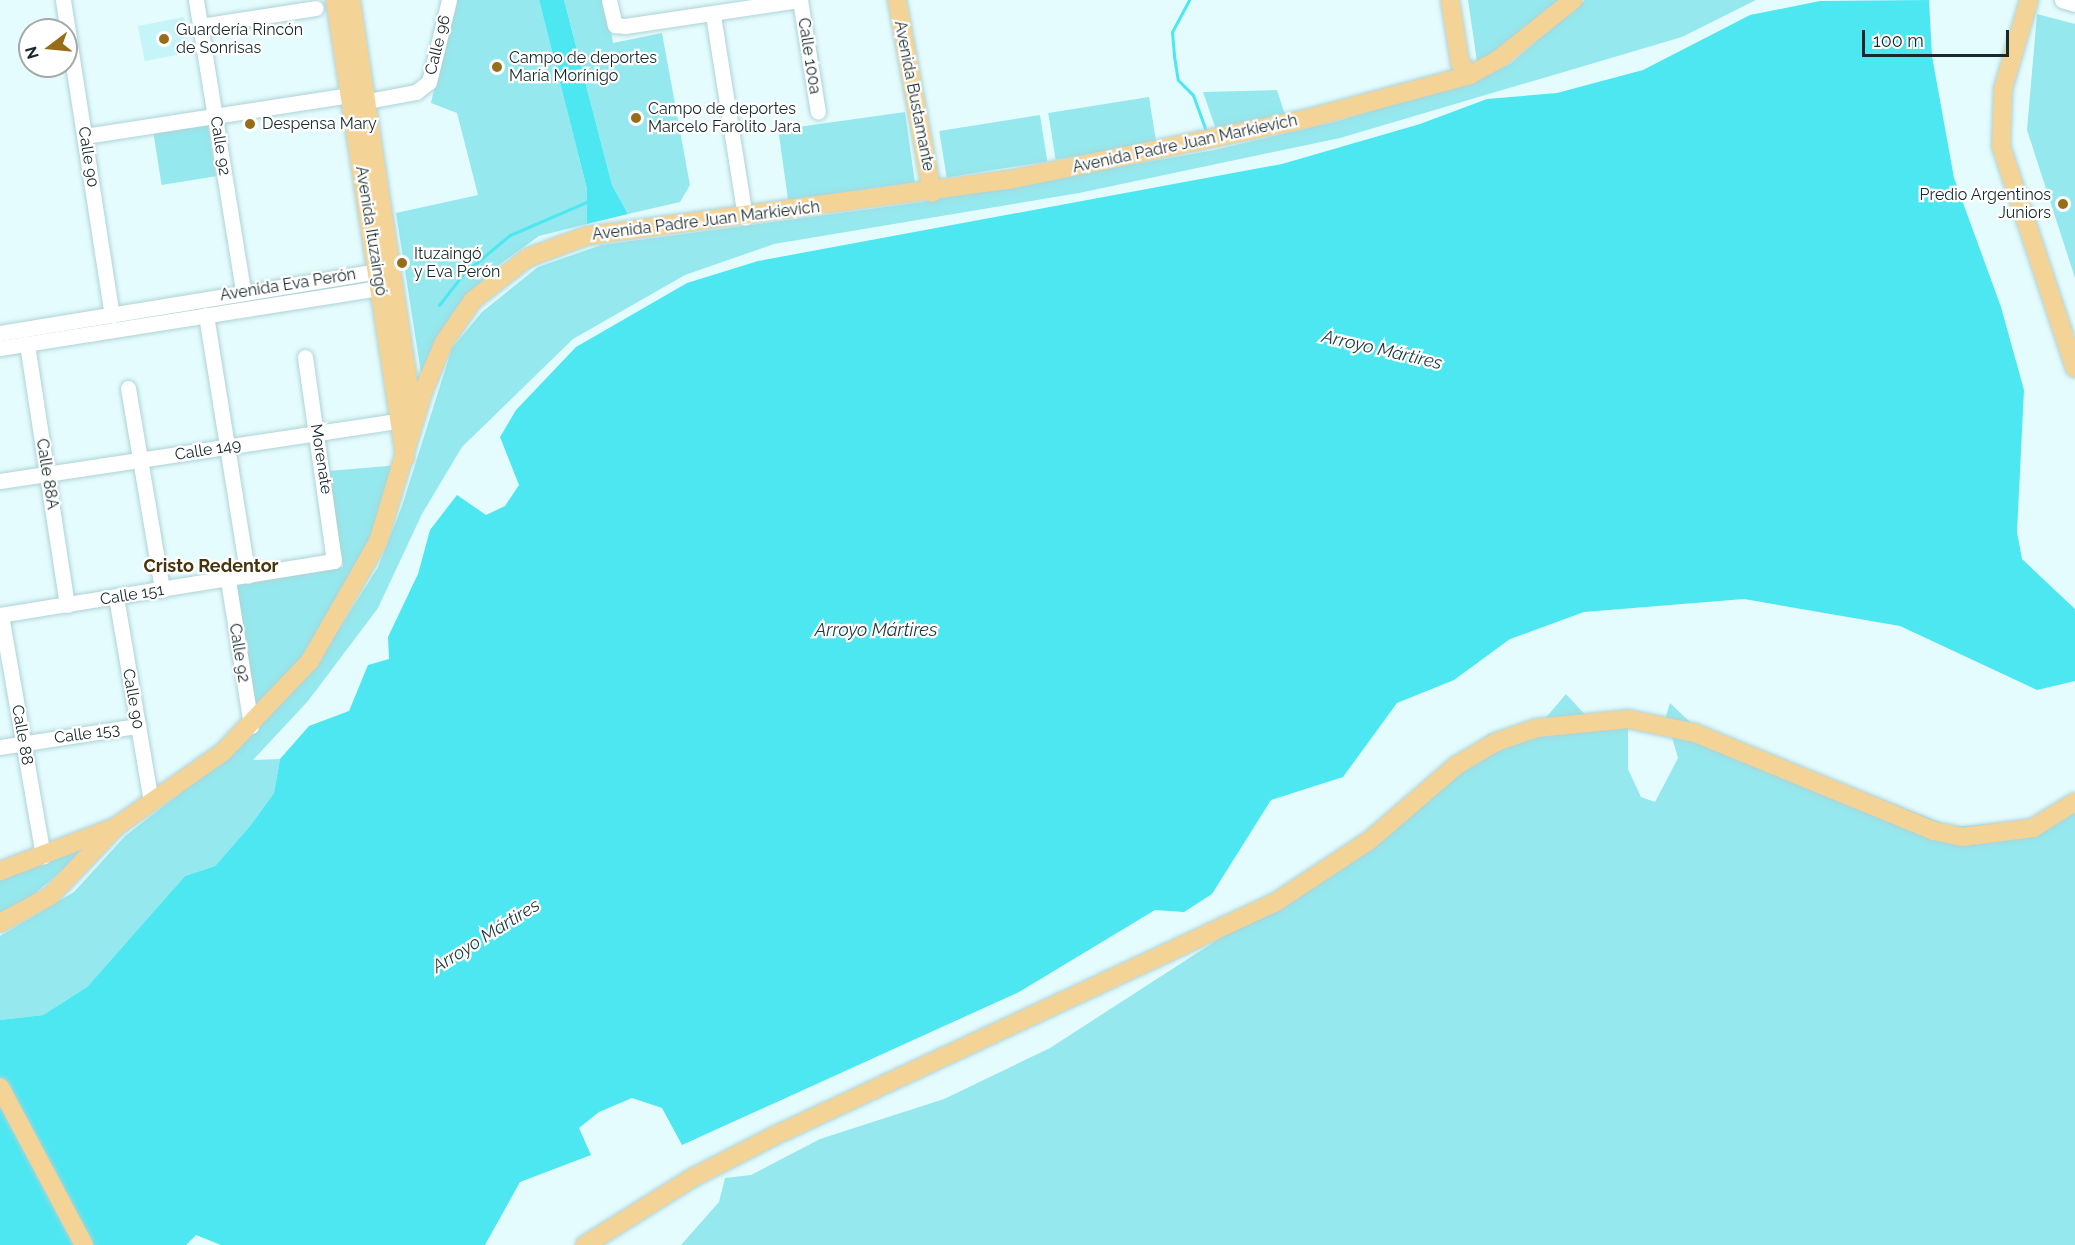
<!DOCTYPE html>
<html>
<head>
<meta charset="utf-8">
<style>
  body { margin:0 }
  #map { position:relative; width:2075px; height:1245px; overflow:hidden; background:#e5fcfe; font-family:Raleway,sans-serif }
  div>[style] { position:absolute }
  .built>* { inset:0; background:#c5f5f8; transform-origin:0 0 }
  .green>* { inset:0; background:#95e8ed; transform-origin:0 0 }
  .water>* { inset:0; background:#4de7f1 }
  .stream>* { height:3px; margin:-1.5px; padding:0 1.5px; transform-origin:1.5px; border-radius:1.5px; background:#4de7f1 }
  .roads { filter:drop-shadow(0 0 2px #aed3d6) drop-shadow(0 0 2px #aed3d6) }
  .minor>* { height:15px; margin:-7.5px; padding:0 7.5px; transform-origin:7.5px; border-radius:7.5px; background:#fff }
  .major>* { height:18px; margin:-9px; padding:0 9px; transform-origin:9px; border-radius:9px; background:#f4d397 }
  .dots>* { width:16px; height:16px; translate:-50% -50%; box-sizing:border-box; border:3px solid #fff; border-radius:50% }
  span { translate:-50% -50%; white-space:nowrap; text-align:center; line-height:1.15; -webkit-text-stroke:4.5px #fff; paint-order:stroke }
  .poi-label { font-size:16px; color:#192829 }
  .left { translate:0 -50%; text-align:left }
  .right { translate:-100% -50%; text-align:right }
  .street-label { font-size:16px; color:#192829 }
  .water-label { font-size:18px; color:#1f383a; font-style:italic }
  .neighbourhood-label { font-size:18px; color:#47330c; font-weight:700 }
  .north { position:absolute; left:18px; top:18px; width:60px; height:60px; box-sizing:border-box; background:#fff; border:2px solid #a3a9a9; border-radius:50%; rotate:254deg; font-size:16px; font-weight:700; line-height:24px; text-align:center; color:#192829 }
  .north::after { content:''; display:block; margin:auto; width:21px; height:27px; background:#976d19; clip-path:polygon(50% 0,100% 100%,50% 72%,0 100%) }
  .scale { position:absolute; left:1862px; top:30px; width:147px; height:27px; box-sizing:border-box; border:3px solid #192829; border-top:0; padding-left:8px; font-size:18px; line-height:21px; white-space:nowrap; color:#192829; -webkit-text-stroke:4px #fff; paint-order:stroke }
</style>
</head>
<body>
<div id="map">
  <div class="built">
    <i style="left:184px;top:17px;width:36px;height:47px;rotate:79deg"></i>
  </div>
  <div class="green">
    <i style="clip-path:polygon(454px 0,539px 0,587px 189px,587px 224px,539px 236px,492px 270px,457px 308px,421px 373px,396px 213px,478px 195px,457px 113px,431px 103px)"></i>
    <i style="clip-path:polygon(564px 0,606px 0,613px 43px,662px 33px,690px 185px,680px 202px,628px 214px,612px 185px)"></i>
    <i style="clip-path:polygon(1468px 0,1562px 0,1495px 56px,1477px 62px)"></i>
    <i style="clip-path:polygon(1585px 0,1756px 0,1682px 37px,1340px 138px,1079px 193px,774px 244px,685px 275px,573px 339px,462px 447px,422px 514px,378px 608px,308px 701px,253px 760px,280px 759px,274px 793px,250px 826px,215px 866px,185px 876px,87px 987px,43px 1015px,0 1020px,0 936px,74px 892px,125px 836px,240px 747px,296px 687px,339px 629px,378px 567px,402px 506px,452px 348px,482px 312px,538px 267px,601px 245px,922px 202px,1214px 150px,1335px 122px,1484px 77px,1510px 64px)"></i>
    <i style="clip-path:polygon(2037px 14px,2075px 24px,2075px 278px,2027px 130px)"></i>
    <i style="clip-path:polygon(1277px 90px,1287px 121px,1218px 135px,1203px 92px)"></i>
    <i style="left:1149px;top:97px;width:47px;height:102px;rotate:81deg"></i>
    <i style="left:905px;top:112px;width:71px;height:128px;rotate:82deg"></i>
    <i style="left:1040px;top:115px;width:47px;height:102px;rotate:81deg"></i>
    <i style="left:207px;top:120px;width:57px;height:55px;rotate:81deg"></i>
    <i style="clip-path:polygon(399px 465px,369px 551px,298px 663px,254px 708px,234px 581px,343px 567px,328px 471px)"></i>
    <i style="clip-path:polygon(1566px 694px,1589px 719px,1628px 719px,1628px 769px,1641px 797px,1655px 802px,1678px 758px,1666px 716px,1670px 703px,1694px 726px,1952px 827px,2027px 821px,2075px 808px,2075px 1245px,681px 1245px,719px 1202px,725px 1178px,751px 1175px,820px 1139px,944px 1099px,1050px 1048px,1276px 902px,1458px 765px,1489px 734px,1537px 728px)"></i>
    <i style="clip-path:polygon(105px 835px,22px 904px,0 916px,0 877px)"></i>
  </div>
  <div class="water">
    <i style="clip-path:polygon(539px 0,564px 0,612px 185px,628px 214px,587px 224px,587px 189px)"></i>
    <i style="clip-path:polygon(1929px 0,1932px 56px,1954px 178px,2001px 307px,2024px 390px,2017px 532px,2022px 559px,2075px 609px,2075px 681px,2037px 690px,1900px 626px,1744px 599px,1584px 612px,1510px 639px,1454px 680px,1397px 703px,1343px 777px,1271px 800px,1212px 894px,1184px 912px,1155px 910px,1019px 992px,682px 1145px,662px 1108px,632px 1098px,599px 1112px,579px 1128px,591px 1155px,520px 1182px,485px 1245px,221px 1245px,196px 1235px,186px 1245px,0 1245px,0 1020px,43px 1015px,87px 987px,185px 876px,215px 866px,250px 826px,274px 793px,280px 759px,309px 726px,349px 711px,368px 665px,389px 659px,388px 637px,418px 574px,430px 530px,457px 495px,486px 515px,505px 506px,519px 485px,500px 437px,516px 410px,576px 347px,687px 283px,758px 261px,1282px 164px,1420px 124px,1487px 99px,1557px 93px,1643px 70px,1750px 15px,1820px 1px)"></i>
  </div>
  <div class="stream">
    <i style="left:1189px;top:0;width:36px;rotate:118deg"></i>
    <i style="left:1172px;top:32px;width:24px;rotate:85deg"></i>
    <i style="left:1174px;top:56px;width:24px;rotate:81deg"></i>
    <i style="left:1178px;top:80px;width:21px;rotate:45deg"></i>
    <i style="left:1193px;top:95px;width:37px;rotate:70deg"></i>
    <i style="left:439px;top:305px;width:41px;rotate:-52deg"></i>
    <i style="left:464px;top:273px;width:60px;rotate:-39.6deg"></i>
    <i style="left:510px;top:235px;width:86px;rotate:-23.3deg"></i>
  </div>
  <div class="roads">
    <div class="minor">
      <i style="left:63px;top:0;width:319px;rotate:81.2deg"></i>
      <i style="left:196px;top:0;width:295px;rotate:80.8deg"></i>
      <i style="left:609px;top:0;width:26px;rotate:77deg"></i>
      <i style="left:615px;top:25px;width:10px;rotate:6deg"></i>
      <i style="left:625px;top:26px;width:177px;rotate:-8.5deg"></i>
      <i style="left:800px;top:0;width:113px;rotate:80.9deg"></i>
      <i style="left:2062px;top:0;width:14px;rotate:17deg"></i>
      <i style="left:713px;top:15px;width:205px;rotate:81deg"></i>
      <i style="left:200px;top:26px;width:117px;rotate:-8.8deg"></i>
      <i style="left:85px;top:136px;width:268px;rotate:-8.8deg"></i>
      <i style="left:350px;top:95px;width:19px;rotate:18deg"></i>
      <i style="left:368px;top:101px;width:49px;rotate:-10.6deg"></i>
      <i style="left:416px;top:92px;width:16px;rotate:-38deg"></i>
      <i style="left:429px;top:82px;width:84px;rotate:-76.3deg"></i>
      <i style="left:206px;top:315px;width:264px;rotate:80.9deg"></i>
      <i style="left:0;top:333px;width:382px;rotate:-9.3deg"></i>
      <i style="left:377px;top:271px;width:17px;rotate:25deg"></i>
      <i style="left:392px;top:278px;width:16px;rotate:142deg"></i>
      <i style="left:379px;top:288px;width:384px;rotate:171deg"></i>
      <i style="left:27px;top:344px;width:264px;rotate:81.3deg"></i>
      <i style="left:128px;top:388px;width:205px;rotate:80.4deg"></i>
      <i style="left:0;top:481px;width:403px;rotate:-8.6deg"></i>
      <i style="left:399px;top:421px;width:12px;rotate:-35deg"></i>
      <i style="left:228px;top:580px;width:148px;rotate:81deg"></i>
      <i style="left:116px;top:597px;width:207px;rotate:80.3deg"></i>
      <i style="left:0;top:615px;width:338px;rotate:-9.2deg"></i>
      <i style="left:334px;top:561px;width:206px;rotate:-98.1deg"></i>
      <i style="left:1px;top:615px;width:245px;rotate:80.1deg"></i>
      <i style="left:0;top:747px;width:140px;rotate:-8.7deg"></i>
    </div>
    <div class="major">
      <i style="left:335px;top:0;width:463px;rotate:81.3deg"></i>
      <i style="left:351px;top:0;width:422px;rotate:81.5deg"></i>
      <i style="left:897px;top:0;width:196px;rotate:79.7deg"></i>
      <i style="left:1450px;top:0;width:64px;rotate:81deg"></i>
      <i style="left:1460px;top:63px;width:16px;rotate:50deg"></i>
      <i style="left:2029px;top:0;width:93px;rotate:106.3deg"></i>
      <i style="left:2003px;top:89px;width:57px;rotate:92deg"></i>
      <i style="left:2001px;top:146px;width:234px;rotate:71.6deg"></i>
      <i style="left:0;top:871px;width:123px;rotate:-20.9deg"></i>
      <i style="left:0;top:923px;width:57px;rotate:-28.4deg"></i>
      <i style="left:50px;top:896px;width:97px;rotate:-46.3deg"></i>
      <i style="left:117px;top:826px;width:129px;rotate:-34.9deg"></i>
      <i style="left:223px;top:752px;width:126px;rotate:-46.3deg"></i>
      <i style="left:310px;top:661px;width:137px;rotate:-60.3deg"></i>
      <i style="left:378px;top:542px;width:157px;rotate:-73.3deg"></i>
      <i style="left:423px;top:392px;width:54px;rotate:-67.2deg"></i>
      <i style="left:444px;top:342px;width:51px;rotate:-55.4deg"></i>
      <i style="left:473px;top:300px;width:68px;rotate:-37.9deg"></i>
      <i style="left:527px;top:258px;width:63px;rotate:-20.4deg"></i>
      <i style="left:586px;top:236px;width:426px;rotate:-7.6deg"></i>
      <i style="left:1008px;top:180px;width:304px;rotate:-11.6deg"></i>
      <i style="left:1306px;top:119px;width:170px;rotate:-15deg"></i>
      <i style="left:1470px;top:75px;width:33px;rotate:-29deg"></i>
      <i style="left:1499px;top:59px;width:95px;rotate:-38.6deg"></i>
      <i style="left:0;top:1087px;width:179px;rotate:62deg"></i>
      <i style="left:585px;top:1245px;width:128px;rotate:-32deg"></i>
      <i style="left:694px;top:1177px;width:92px;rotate:-27.1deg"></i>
      <i style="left:776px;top:1135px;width:552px;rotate:-24.99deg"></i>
      <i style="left:1276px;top:902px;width:113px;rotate:-33.4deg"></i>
      <i style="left:1370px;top:840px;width:115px;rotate:-40.8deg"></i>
      <i style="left:1457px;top:765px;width:45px;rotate:-30.5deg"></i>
      <i style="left:1496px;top:742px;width:43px;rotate:-18.9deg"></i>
      <i style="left:1537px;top:728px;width:91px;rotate:-5.6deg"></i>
      <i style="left:1628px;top:719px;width:68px;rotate:11.8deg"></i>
      <i style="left:1695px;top:733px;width:258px;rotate:22.3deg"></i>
      <i style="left:1934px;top:831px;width:29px;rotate:12deg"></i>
      <i style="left:1962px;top:837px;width:72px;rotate:-7.2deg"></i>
      <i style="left:2033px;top:828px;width:49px;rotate:-31.8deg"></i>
    </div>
  </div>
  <div class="dots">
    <i style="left:164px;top:39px;background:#976d19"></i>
    <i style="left:497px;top:67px;background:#976d19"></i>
    <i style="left:636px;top:118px;background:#976d19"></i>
    <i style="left:250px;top:124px;background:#976d19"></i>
    <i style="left:2063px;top:204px;background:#976d19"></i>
    <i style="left:402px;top:263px;background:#976d19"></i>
  </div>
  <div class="poi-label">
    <span class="left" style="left:176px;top:39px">Guardería Rincón<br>de Sonrisas</span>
    <span class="left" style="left:509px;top:67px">Campo de deportes<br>María Morínigo</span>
    <span class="left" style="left:648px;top:118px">Campo de deportes<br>Marcelo Farolito Jara</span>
    <span class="left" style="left:262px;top:124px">Despensa Mary</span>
    <span class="right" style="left:2051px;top:204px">Predio Argentinos<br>Juniors</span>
    <span class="left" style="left:414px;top:263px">Ituzaingó<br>y Eva Perón</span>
  </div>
  <div class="street-label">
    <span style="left:438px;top:45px;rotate:-76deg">Calle 96</span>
    <span style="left:809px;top:56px;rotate:81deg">Calle 100a</span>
    <span style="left:914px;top:96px;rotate:79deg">Avenida Bustamante</span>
    <span style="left:1185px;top:144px;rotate:-12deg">Avenida Padre Juan Markievich</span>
    <span style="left:220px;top:146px;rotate:81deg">Calle 92</span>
    <span style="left:88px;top:157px;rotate:81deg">Calle 90</span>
    <span style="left:706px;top:221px;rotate:-7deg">Avenida Padre Juan Markievich</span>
    <span style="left:371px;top:231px;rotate:81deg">Avenida Ituzaingó</span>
    <span style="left:288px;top:285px;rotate:-9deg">Avenida Eva Perón</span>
    <span style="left:208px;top:450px;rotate:-9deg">Calle 149</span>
    <span style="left:321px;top:459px;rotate:81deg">Morenate</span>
    <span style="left:47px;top:474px;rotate:81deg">Calle 88A</span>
    <span style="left:132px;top:595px;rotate:-9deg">Calle 151</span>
    <span style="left:239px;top:653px;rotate:81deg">Calle 92</span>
    <span style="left:133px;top:699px;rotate:80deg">Calle 90</span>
    <span style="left:87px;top:734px;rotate:-8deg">Calle 153</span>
    <span style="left:22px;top:735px;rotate:80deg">Calle 88</span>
  </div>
  <div class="water-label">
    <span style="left:1382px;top:350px;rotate:13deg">Arroyo Mártires</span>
    <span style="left:876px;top:630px">Arroyo Mártires</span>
    <span style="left:486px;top:936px;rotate:-32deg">Arroyo Mártires</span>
  </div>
  <div class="neighbourhood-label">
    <span style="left:211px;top:566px">Cristo Redentor</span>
  </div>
  <div class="north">N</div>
  <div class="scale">100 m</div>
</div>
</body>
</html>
